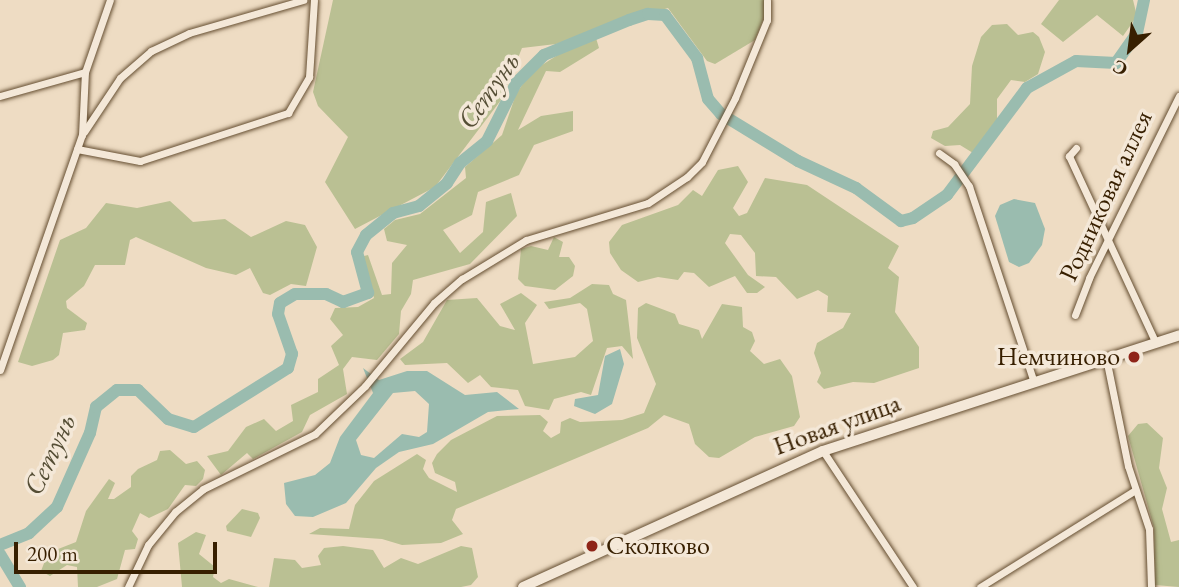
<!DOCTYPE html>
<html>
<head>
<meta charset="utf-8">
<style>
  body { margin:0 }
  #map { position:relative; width:1179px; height:587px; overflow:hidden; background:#eedcc3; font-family:"EB Garamond",serif }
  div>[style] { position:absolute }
  .green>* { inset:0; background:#bac093 }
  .water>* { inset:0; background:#9abcaf }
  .river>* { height:12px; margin:-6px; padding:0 6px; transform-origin:6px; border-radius:6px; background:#9abcaf }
  .roads { filter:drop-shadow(0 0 2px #654e31) drop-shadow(0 0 2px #654e31) }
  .street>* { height:7px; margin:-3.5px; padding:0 3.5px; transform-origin:3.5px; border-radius:3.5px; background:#f4e8d8 }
  .secondary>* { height:10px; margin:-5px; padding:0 5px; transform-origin:5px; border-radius:5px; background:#f4e8d8 }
  .dots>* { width:19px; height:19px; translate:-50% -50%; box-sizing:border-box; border:4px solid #f4e8d8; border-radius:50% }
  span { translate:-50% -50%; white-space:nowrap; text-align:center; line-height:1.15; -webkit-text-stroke:7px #f4e8d8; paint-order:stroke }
  .street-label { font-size:26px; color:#371f00 }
  .poi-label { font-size:26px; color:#371f00 }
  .right { translate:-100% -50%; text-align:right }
  .left { translate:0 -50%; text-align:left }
  .water-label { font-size:28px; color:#554e35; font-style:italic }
  .north { position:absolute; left:1095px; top:14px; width:70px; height:70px; -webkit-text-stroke:5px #f4e8d8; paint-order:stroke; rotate:208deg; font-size:19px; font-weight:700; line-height:28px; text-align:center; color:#371f00 }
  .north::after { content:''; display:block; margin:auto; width:24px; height:32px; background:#371f00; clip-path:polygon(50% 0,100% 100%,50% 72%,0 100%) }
  .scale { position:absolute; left:14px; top:542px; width:203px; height:32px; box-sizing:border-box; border:4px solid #371f00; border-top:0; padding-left:9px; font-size:21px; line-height:24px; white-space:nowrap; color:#371f00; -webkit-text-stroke:5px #f4e8d8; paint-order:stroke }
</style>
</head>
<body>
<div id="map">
  <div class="green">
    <i style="clip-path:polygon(333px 0,771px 0,755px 40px,715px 64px,707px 61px,668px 8px,556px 44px,522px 48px,501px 100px,435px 187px,355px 229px,325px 182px,348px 137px,318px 106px,313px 92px)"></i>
    <i style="clip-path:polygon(1059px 0,1133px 0,1137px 16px,1123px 36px,1097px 15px,1063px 42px,1041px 24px)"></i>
    <i style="clip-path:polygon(1007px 24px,1018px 35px,1033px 32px,1039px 37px,1045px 52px,1038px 74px,1025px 82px,1011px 80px,997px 99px,997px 123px,980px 150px,973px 153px,960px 145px,945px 146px,931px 138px,933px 131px,948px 127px,970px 104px,972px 66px,981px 37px,992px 25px)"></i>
    <i style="clip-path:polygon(596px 38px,599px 48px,560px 72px,546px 71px,518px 130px,541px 116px,573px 111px,573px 131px,534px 145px,519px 175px,478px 192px,472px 215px,443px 230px,460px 253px,483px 232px,486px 202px,511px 193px,517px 216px,470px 264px,413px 280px,411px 294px,401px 311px,399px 334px,377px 360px,352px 357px,343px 369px,347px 394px,310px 415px,302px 432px,253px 459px,247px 453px,221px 475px,207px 456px,228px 451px,246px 427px,264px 419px,276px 431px,293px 421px,291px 405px,318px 392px,318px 379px,339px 365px,331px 346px,343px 335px,330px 319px,335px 308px,358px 307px,374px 298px,360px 257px,368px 255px,382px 295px,391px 294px,392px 263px,407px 245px,387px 241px,384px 229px,395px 220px,420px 214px,466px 178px,465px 167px,502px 135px,516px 94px,531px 72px,564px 51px)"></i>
    <i style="clip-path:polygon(738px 166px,748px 182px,733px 208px,739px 216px,747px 213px,765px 178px,807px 185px,899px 246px,888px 268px,899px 277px,895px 312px,919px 347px,919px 368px,874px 383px,853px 382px,824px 389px,817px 382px,821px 373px,814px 353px,817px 343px,843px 328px,851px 313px,827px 312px,828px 296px,818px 290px,797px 299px,776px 277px,756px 276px,755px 253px,741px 235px,730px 234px,725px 243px,748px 275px,765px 287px,757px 293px,747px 293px,735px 276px,709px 287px,694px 273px,684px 272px,678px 280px,658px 277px,638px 282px,621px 270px,610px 253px,609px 242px,622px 225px,678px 205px,693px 190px,702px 196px,718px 170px)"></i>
    <i style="clip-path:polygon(170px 201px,193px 222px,225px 219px,251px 237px,286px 221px,305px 225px,317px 247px,306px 286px,291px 284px,270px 295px,263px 293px,250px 268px,236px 275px,206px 268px,136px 237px,130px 240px,125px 265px,95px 265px,84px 286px,66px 301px,67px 308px,87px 323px,85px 330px,63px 333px,59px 355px,53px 360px,32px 366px,18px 362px,60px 240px,86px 228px,106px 203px,137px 208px)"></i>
    <i style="clip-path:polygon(554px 237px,563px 242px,559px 257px,569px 257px,575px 266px,573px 276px,555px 290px,525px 286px,518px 279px,521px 249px,531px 246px,548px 250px)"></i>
    <i style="clip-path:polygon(592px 284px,609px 285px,613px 294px,626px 300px,633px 359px,622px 346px,607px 348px,591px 395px,581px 392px,554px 399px,549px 410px,525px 406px,518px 390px,491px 387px,480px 375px,468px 383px,447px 363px,405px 365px,400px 359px,423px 342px,447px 300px,477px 298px,500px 326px,515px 330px,500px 304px,521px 293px,537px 305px,525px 323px,533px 364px,575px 357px,593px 341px,587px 309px,580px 303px,549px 309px,544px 302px,570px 298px)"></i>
    <i style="clip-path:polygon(646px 303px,675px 314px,679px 324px,699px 330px,702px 339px,722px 304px,742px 307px,743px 327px,752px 332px,755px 341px,750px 351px,764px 364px,780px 359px,792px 376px,800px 417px,794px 426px,755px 437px,719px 458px,709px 457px,695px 444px,689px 424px,664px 415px,648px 428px,456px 509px,452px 520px,463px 534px,441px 543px,402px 545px,382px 539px,309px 534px,320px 528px,349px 529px,355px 505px,374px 481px,417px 454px,426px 460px,423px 469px,429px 478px,457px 492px,455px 482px,435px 473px,432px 463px,437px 454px,451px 440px,497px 416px,540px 415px,548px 422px,543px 431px,551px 438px,560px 433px,561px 422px,570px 418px,580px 422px,622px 420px,644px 413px,656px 384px,637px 338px,638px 308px)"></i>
    <i style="clip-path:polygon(1147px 423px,1163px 438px,1159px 468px,1167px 488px,1162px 509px,1171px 542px,1179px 540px,1179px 587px,1155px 585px,1154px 528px,1128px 436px,1138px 424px)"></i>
    <i style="clip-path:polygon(170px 450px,186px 464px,197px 461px,205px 470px,203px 479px,196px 486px,185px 485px,168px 509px,149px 518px,140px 513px,132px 531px,138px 539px,135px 549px,125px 550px,117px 579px,97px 587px,78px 587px,77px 567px,67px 565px,50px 576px,41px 571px,48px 553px,76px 542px,86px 511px,109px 479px,115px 483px,108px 499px,114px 499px,131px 487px,131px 476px,138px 469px,157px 460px,160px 451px)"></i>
    <i style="clip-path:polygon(242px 509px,258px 513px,260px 518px,251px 537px,227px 531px,226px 526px)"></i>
    <i style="clip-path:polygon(196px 532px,206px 535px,199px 554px,215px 567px,213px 577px,221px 583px,229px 579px,258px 587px,182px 587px,178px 543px)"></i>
    <i style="clip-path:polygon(343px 546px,373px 550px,384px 568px,401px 558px,418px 564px,461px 546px,472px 548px,478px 577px,471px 585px,461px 587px,269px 587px,274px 558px,295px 560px,302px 568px,321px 565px,318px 556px,324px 548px)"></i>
  </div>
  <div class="water">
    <i style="clip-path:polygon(1014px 199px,1035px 203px,1045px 229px,1042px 245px,1029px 263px,1019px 267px,1009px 262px,995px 216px,1000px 205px)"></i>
    <i style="clip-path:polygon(620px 349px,624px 364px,612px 404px,595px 414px,574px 406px,575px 399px,598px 395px,605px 356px)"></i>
    <i style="clip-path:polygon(evenodd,363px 368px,379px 380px,407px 371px,427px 371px,465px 395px,497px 392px,519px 409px,488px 412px,433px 444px,399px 452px,376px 468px,346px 503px,313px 517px,295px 516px,286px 504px,284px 483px,315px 475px,330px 463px,340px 437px,373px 393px,363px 368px,415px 391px,429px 404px,427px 432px,419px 437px,402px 434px,374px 458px,361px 455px,356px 440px,393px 393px,415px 391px)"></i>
  </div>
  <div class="river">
    <i style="left:0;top:545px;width:31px;rotate:-22deg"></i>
    <i style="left:29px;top:533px;width:38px;rotate:-43deg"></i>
    <i style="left:57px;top:507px;width:81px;rotate:-66deg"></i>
    <i style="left:90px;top:433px;width:27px;rotate:-77deg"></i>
    <i style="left:96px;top:407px;width:27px;rotate:-39deg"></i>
    <i style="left:117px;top:390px;width:21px"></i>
    <i style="left:138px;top:390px;width:42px;rotate:44deg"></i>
    <i style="left:168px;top:419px;width:27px;rotate:17deg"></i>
    <i style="left:194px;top:427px;width:111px;rotate:-32.1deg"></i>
    <i style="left:288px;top:368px;width:15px;rotate:-74deg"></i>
    <i style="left:292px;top:354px;width:42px;rotate:-109.3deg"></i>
    <i style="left:278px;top:314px;width:11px;rotate:-80deg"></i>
    <i style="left:280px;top:303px;width:17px;rotate:-31deg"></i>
    <i style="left:295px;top:294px;width:31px"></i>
    <i style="left:326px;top:294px;width:19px;rotate:25deg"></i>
    <i style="left:343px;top:302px;width:27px;rotate:-20deg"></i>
    <i style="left:368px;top:293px;width:42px;rotate:-105deg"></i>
    <i style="left:357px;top:252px;width:19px;rotate:-62deg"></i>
    <i style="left:366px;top:235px;width:35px;rotate:-39deg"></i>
    <i style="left:393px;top:213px;width:27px;rotate:-15deg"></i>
    <i style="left:419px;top:206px;width:36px;rotate:-39deg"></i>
    <i style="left:447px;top:183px;width:24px;rotate:-57deg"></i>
    <i style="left:460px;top:163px;width:35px;rotate:-39deg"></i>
    <i style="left:487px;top:141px;width:65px;rotate:-63.4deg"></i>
    <i style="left:516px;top:83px;width:40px;rotate:-45deg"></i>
    <i style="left:544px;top:55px;width:92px;rotate:-22.4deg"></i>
    <i style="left:629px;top:20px;width:20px;rotate:-18deg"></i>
    <i style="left:648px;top:14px;width:17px;rotate:3deg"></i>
    <i style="left:665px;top:15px;width:54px;rotate:53.3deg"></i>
    <i style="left:697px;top:58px;width:42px;rotate:75deg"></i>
    <i style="left:708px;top:99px;width:20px;rotate:49deg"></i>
    <i style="left:721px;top:114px;width:90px;rotate:31.4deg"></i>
    <i style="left:798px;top:161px;width:64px;rotate:25deg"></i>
    <i style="left:856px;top:188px;width:56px;rotate:36.3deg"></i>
    <i style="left:901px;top:221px;width:12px;rotate:-14deg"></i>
    <i style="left:913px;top:218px;width:41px;rotate:-34.1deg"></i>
    <i style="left:947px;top:195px;width:134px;rotate:-53.2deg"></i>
    <i style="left:1027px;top:88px;width:56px;rotate:-28.9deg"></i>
    <i style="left:1076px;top:61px;width:40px;rotate:2.9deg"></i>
    <i style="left:1116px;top:63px;width:37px;rotate:-55deg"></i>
    <i style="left:1137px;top:33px;width:34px;rotate:-78deg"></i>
    <i style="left:0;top:554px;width:39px;rotate:59deg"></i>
  </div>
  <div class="roads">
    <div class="street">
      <i style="left:0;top:96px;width:88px;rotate:-15.8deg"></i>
      <i style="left:84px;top:132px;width:65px;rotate:-56.3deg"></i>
      <i style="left:120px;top:78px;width:41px;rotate:-41.1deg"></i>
      <i style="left:151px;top:51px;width:42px;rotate:-25.3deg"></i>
      <i style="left:189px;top:33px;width:119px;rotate:-16.1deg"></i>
      <i style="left:1076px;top:148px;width:11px;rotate:131deg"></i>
      <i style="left:1069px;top:156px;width:206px;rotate:65.1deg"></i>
      <i style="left:77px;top:149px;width:64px;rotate:10.8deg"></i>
      <i style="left:140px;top:161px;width:156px;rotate:-18deg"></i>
      <i style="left:288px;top:113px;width:42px;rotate:-59.7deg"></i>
      <i style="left:309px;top:77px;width:77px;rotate:-86.3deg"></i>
      <i style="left:939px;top:153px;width:19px;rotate:36deg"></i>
      <i style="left:954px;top:164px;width:27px;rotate:56deg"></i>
      <i style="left:969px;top:186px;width:204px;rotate:71.7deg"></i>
      <i style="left:1075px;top:315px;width:40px;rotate:-69deg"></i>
      <i style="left:1089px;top:278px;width:203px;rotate:-63.7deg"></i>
      <i style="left:1106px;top:358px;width:110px;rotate:78.5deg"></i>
      <i style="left:1128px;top:466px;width:66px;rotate:71.6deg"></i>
      <i style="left:1149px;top:529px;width:58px;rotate:88deg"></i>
      <i style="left:0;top:370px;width:249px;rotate:-70.8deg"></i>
      <i style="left:82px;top:135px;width:63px;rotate:-87.3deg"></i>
      <i style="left:85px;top:72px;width:76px;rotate:-70.9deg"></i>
      <i style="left:823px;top:451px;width:163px;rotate:56.5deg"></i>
      <i style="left:128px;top:587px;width:47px;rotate:-64.5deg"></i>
      <i style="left:148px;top:545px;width:43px;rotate:-50.7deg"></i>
      <i style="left:175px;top:512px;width:36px;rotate:-39deg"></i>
      <i style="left:203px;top:489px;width:125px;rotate:-26.2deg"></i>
      <i style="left:315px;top:434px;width:69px;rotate:-43.8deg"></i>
      <i style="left:365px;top:386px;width:108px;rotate:-50.3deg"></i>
      <i style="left:434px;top:303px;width:37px;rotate:-41deg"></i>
      <i style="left:462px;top:279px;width:75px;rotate:-31.4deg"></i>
      <i style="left:526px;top:240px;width:127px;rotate:-16.9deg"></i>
      <i style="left:648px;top:203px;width:47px;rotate:-33.7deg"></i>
      <i style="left:687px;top:177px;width:21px;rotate:-45deg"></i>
      <i style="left:702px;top:162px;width:72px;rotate:-62.7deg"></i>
      <i style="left:735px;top:98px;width:84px;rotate:-67.7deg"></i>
      <i style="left:767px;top:20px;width:20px;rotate:-90deg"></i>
      <i style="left:980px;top:587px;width:183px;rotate:-32deg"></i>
    </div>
    <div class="secondary">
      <i style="left:523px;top:587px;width:329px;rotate:-24.4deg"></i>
      <i style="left:823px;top:451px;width:374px;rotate:-18deg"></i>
    </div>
  </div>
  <div class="dots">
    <i style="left:1134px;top:357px;background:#8f2418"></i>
    <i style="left:592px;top:546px;background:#8f2418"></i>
  </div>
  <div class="street-label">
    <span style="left:1106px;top:196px;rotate:-65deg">Родниковая аллея</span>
    <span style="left:837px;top:425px;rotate:-20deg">Новая улица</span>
  </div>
  <div class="poi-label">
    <span class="right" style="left:1120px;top:357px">Немчиново</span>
    <span class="left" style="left:606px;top:546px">Сколково</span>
  </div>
  <div class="water-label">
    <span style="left:488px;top:90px;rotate:-55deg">Сетунь</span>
    <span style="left:49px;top:454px;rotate:-65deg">Сетунь</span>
  </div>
  <div class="north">С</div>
  <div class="scale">200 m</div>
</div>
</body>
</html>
